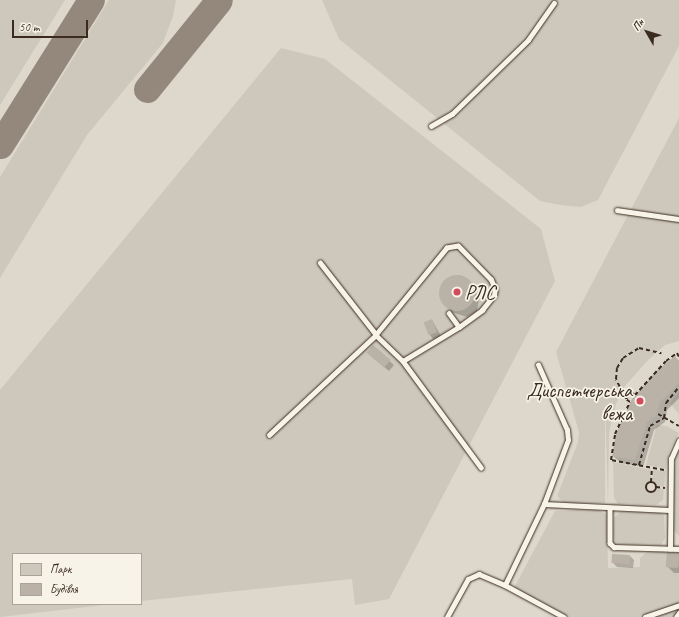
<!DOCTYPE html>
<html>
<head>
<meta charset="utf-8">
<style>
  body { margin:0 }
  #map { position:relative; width:679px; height:617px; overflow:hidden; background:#ece7dc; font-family:Caveat,sans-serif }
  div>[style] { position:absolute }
  .built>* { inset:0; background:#ddd7cc }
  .green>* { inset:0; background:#cec8bc }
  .shadow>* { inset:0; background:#0003 }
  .taxiway>* { height:27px; margin:-13.5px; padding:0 13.5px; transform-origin:13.5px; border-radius:13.5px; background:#94887d }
  .building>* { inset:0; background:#bab2a7; transform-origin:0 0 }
  .round { border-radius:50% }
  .path>* { height:2px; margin-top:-1px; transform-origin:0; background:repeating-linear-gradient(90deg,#3b2a1e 0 4px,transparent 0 7px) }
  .path>.ring { margin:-1px; padding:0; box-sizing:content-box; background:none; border:2px solid #3b2a1e; border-radius:50% }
  .roads { filter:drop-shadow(0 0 1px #3b2a1e) drop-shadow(0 0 1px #3b2a1e) }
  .lane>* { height:4.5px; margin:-2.25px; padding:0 2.25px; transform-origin:2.25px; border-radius:2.25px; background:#f7f3e8 }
  .dots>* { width:11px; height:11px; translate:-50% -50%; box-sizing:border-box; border:2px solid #f7f3e8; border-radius:50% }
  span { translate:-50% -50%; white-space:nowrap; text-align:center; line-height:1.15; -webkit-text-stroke:3.5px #f7f3e8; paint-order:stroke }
  .poi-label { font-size:20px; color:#3b2a1e }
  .left { translate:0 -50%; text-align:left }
  .right { translate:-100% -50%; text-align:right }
  .legend { position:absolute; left:12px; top:553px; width:130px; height:52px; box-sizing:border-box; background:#f7f3e8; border:1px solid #aca397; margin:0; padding:5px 7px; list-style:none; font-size:12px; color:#3b2a1e }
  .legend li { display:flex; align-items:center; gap:8px; height:20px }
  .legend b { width:20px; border:1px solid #aca397 }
  .north { position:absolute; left:627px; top:12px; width:40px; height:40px; -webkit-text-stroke:3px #f7f3e8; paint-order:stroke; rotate:309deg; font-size:11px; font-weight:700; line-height:16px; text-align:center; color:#3b2a1e }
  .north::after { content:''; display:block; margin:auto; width:14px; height:18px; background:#3b2a1e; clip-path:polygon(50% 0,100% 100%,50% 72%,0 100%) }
  .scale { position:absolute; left:12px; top:20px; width:76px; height:18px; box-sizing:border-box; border:2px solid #3b2a1e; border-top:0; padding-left:5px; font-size:12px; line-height:14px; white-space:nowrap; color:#3b2a1e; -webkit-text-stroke:3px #f7f3e8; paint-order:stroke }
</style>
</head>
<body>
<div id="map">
  <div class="built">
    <i style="clip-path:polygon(evenodd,0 0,679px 0,679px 617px,0 617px,0 0,13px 554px,141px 554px,141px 604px,13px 604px,13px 554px)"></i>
  </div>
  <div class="green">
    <i style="clip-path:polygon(0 0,65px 0,0 105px)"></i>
    <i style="clip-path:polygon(109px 0,176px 0,173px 16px,163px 43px,87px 135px,0 278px,0 177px)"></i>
    <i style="clip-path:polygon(322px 0,679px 0,679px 46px,598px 200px,581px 207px,560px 205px,540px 201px,339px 39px)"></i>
    <i style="clip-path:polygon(281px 48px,325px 59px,541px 229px,555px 281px,389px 599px,355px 605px,352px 579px,141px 601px,141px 554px,13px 554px,13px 604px,112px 604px,0 617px,0 390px)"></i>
    <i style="clip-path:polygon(679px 118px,679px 341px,665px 345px,649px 359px,624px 387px,616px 404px,609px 432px,608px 503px,605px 396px,605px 503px,564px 503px,557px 496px,578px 442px,579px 432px,556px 352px)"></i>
    <i style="clip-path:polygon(679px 392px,679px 414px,670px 403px)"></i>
    <i style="clip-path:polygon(657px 425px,666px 426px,679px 433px,670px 450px,666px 469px,646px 465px)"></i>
    <i style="clip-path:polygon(679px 448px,679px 536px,671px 527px,675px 456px)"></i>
    <i style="clip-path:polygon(613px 462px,651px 470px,651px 482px,646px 488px,650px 492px,656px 488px,664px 489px,663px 500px,656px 505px,618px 504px,614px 498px)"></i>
    <i style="clip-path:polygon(653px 470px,666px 471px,664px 487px,656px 486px,652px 482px)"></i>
    <i style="clip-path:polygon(596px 509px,607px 515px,608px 568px,640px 567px,640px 558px,648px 551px,667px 551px,667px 567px,679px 566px,679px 617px,566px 617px,514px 588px,555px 511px)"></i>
    <i style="clip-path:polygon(623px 510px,658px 512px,664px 515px,665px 538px,661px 545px,616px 544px,613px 537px,614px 518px)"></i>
  </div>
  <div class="shadow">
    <i style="clip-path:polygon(456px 276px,467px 279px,480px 295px,477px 311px,467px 317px,451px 312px,440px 296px,445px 280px)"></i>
    <i style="clip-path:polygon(432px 320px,441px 336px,433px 339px,430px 335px)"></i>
    <i style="clip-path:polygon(373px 347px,394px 365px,389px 371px,372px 357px)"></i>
    <i style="clip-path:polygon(675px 357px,679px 361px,679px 398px,667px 410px,665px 422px,654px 430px,643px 467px,621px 463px,613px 456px)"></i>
    <i style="clip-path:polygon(679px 554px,679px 573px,674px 573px,668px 567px)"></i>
    <i style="clip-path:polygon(630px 556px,634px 560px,633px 568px,617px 567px,613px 563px)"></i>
  </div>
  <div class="taxiway">
    <i style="left:147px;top:89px;width:114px;rotate:-51deg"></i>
    <i style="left:0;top:145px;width:171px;rotate:-57.9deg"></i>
  </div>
  <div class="building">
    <i class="round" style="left:439px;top:275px;width:36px;height:36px"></i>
    <i style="left:432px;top:319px;width:14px;height:9px;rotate:69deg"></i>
    <i style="left:373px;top:345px;width:23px;height:10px;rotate:40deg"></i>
    <i style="clip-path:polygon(675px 356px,679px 362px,679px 383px,660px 402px,656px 416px,647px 422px,635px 460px,612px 456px,616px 434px,632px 399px,656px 371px)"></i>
    <i style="left:667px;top:552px;width:12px;height:15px;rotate:5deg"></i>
    <i style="left:612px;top:554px;width:18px;height:9px;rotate:3deg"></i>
  </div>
  <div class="path">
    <i style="left:626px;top:399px;width:22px;rotate:-117deg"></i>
    <i style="left:616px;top:379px;width:11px;rotate:-85deg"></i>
    <i style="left:617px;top:368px;width:12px;rotate:-59deg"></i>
    <i style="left:623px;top:358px;width:19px;rotate:-32deg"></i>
    <i style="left:639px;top:348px;width:23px;rotate:13deg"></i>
    <i style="left:658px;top:414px;width:24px;rotate:30deg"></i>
    <i style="left:639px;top:465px;width:41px;rotate:-74.2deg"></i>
    <i style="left:650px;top:426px;width:16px;rotate:-30deg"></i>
    <i style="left:664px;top:418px;width:15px;rotate:-82deg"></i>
    <i style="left:666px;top:403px;width:21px;rotate:-51deg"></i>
    <i style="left:664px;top:470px;width:54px;rotate:-169.3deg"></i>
    <i style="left:611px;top:460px;width:26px;rotate:-81deg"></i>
    <i style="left:615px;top:434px;width:35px;rotate:-65deg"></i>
    <i style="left:630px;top:402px;width:5px;rotate:-143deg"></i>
    <i style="left:626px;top:399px;width:9px;rotate:-54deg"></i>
    <i style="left:631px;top:392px;width:5px;rotate:37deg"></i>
    <i style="left:635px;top:395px;width:46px;rotate:-47.6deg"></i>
    <i style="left:666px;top:361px;width:14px;rotate:-36deg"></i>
    <i style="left:677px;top:353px;width:4px;rotate:63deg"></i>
    <i style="left:651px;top:482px;width:14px;rotate:-86deg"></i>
    <i class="ring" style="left:646px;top:482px;width:8px;height:8px"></i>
    <i style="left:656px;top:487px;width:9px;rotate:6deg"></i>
  </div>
  <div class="roads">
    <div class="lane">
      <i style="left:431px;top:126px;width:24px;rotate:-30deg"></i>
      <i style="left:452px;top:114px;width:106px;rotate:-44.2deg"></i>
      <i style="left:528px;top:40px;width:45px;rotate:-54.9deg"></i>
      <i style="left:617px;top:210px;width:63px;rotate:8.3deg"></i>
      <i style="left:449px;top:313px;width:17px;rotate:54deg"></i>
      <i style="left:403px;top:361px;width:66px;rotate:-31.3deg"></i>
      <i style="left:459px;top:327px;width:29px;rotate:-36deg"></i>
      <i style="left:482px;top:310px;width:19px;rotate:-51deg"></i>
      <i style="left:494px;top:295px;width:6px;rotate:-81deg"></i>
      <i style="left:495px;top:289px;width:10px;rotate:-114deg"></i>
      <i style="left:491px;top:280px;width:47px;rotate:-134.1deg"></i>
      <i style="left:458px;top:246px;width:11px;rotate:170deg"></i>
      <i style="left:447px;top:248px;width:112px;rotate:129.2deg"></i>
      <i style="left:376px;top:335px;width:37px;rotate:44deg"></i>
      <i style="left:403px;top:361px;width:132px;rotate:53.7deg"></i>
      <i style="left:269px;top:435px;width:146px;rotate:-43.1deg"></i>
      <i style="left:376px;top:335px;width:91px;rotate:-127.9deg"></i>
      <i style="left:544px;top:504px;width:125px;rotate:2.7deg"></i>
      <i style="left:610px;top:508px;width:35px;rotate:90deg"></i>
      <i style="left:610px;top:543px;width:6px;rotate:45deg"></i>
      <i style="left:614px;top:547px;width:65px;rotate:1.8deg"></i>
      <i style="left:670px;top:549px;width:90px;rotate:-89.4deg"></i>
      <i style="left:671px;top:459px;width:20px;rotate:-66deg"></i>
      <i style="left:505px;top:585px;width:90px;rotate:-64.3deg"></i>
      <i style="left:544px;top:504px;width:68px;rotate:-69.4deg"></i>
      <i style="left:568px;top:440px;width:10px;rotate:-96deg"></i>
      <i style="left:567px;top:430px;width:71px;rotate:-114deg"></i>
      <i style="left:447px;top:617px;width:43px;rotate:-61.1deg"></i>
      <i style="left:468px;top:579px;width:12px;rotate:-24deg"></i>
      <i style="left:479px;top:574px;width:28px;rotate:23deg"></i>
      <i style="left:505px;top:585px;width:67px;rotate:28.5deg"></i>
      <i style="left:645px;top:617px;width:36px;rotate:-19deg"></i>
      <i style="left:676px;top:617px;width:5px;rotate:-53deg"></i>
    </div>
  </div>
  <div class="dots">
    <i style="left:457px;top:292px;background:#d1495b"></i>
    <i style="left:640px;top:401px;background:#d1495b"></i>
  </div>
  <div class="poi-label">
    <span class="left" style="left:465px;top:292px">РЛС</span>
    <span class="right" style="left:632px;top:402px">Диспетчерська<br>вежа</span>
  </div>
  <ul class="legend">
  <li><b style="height:11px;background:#cec8bc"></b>Парк</li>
  <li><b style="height:11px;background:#bab2a7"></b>Будівля</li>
  </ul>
  <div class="north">Пн</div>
  <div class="scale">50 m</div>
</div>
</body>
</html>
